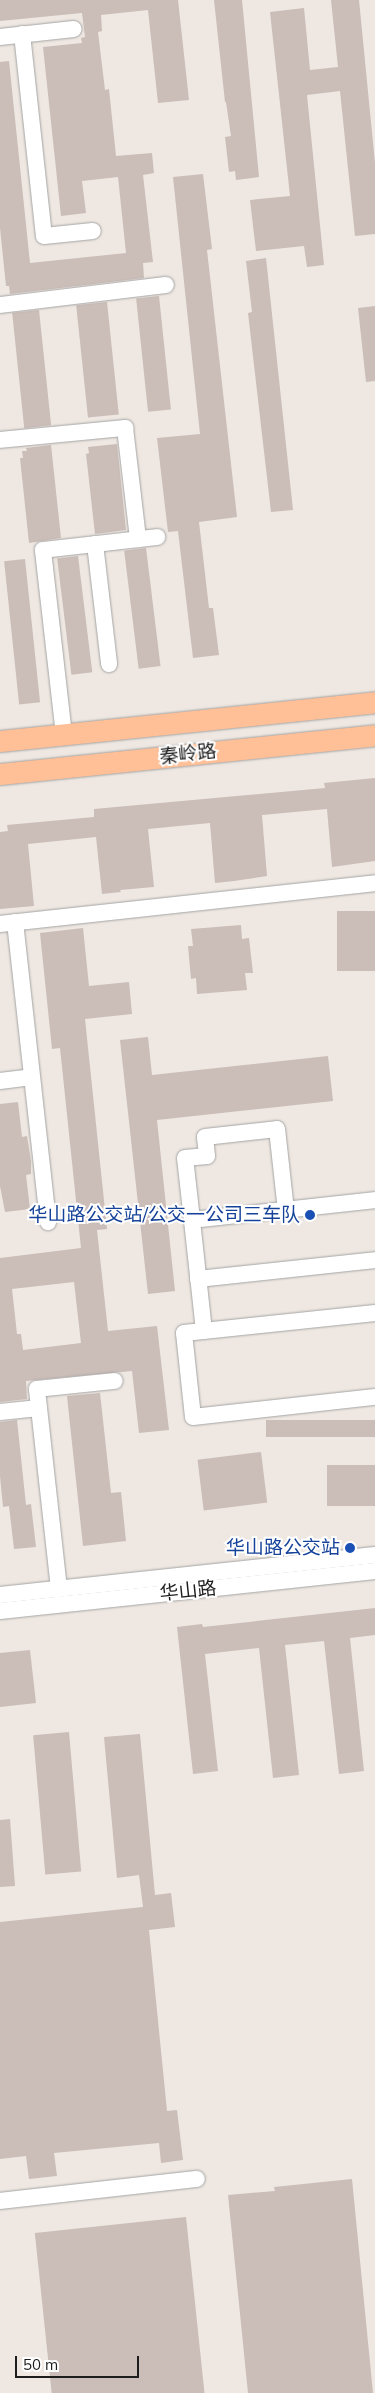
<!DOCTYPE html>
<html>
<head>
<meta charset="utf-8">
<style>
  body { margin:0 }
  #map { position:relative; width:375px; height:2393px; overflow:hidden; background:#efe8e2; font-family:Mulish,"Noto Sans SC",sans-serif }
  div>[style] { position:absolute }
  .building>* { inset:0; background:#cbbdb8; transform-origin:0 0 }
  .roads { filter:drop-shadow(0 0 1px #a4a4a4) drop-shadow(0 0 1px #a4a4a4) }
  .minor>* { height:16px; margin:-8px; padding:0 8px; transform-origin:8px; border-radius:8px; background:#fff }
  .major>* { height:21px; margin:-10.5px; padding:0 10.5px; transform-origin:10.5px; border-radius:10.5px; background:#ffbf97 }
  .dots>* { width:14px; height:14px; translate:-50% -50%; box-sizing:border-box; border:2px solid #fff; border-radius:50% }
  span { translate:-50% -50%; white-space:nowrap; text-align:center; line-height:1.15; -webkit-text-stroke:4px #fff; paint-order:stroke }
  .street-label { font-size:19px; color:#1d1d1d }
  .transit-label { font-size:19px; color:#164399 }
  .right { translate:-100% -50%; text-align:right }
  .scale { position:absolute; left:15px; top:2356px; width:124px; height:22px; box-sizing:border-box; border:2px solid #1d1d1d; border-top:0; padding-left:6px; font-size:15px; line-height:18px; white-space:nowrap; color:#1d1d1d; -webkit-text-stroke:4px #fff; paint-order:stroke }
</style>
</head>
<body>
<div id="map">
  <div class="building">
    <i style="clip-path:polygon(0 0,178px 0,189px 100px,158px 103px,148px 10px,101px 15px,102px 31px,98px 32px,105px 90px,109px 89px,116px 156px,152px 153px,154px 173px,143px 175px,153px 262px,143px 263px,144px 278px,10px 294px,9px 286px,6px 286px,0 228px,0 62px,9px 61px,30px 263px,126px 253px,118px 177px,82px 181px,86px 213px,61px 216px,43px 47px,82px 43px,81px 38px,85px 37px,82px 13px,0 21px)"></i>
    <i style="clip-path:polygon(214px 0,242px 0,259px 177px,236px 180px,235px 171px,229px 172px,225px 137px,231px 136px,226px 102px,225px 102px)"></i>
    <i style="clip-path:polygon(331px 0,359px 0,375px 163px,375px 234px,355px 236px,340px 91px,307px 95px,324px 265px,307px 267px,304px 246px,256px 251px,250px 200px,290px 196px,270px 12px,304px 8px,310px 70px,338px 67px)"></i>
    <i style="clip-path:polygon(203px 174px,212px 249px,207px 250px,237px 517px,199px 522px,209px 608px,213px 608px,219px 655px,193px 658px,178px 531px,168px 532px,157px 438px,200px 434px,173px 177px)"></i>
    <i style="clip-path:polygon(266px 258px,293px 510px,271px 512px,248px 313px,252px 312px,246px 261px)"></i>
    <i style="left:159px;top:296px;width:114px;height:23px;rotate:84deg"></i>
    <i style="left:107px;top:302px;width:113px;height:31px;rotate:84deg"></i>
    <i style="clip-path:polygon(375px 306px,375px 381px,366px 382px,358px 308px)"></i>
    <i style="left:39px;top:310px;width:116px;height:27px;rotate:84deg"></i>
    <i style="clip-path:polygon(117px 444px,126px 530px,95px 534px,86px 454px,89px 453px,88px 447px)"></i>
    <i style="clip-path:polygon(51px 445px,61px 538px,29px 543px,20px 458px,23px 458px,22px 451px,27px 451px,26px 448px)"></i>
    <i style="left:146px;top:548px;width:119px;height:22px;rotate:83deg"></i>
    <i style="left:78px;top:556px;width:117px;height:21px;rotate:83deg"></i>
    <i style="left:25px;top:559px;width:144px;height:21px;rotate:84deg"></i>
    <i style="clip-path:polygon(375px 778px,375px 861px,332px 867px,327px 809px,262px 815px,267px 876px,234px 881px,215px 883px,210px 823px,148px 829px,154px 887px,120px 890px,121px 892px,102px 894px,96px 837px,28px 844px,34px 906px,0 909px,0 832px,8px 831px,7px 825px,94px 817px,94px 809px,325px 788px,324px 783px)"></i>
    <i style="left:375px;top:911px;width:60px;height:38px;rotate:90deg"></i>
    <i style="clip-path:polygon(241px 925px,242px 939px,249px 938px,253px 973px,245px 973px,247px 990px,197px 994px,196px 978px,191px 979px,188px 946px,193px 946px,191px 929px)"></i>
    <i style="clip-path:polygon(evenodd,83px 928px,89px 986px,129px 982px,132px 1014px,85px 1019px,107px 1229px,97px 1230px,108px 1331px,157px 1326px,169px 1430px,139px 1433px,132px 1371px,26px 1381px,27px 1399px,0 1402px,0 1258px,81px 1248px,60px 1048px,52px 1049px,40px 933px,83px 928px,74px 1282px,81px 1343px,23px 1350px,21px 1334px,17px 1334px,12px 1289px,74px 1282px)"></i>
    <i style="clip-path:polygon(148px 1037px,152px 1075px,328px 1056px,333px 1101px,157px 1120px,175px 1291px,148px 1294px,120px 1040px)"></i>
    <i style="clip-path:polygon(18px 1102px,22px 1137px,27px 1136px,31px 1161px,31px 1174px,26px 1175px,30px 1209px,5px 1212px,0 1186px,0 1104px)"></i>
    <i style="clip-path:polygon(100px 1393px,111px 1493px,121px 1492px,126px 1541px,83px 1546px,67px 1396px)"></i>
    <i style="clip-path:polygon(17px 1420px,26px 1505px,31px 1504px,36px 1547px,14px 1549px,9px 1506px,3px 1507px,0 1476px,0 1422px)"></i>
    <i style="left:375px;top:1420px;width:17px;height:109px;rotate:90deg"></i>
    <i style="left:261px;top:1452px;width:51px;height:64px;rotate:83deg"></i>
    <i style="left:375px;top:1465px;width:41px;height:48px;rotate:90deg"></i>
    <i style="clip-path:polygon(375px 1608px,375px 1635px,350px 1638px,364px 1771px,339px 1774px,324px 1641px,285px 1645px,299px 1775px,273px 1778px,259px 1648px,205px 1654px,218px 1771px,193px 1774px,177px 1627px,202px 1624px,203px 1627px)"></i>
    <i style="clip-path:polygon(30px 1650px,36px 1703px,0 1707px,0 1653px)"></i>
    <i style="left:69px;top:1732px;width:140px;height:36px;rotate:85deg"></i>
    <i style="clip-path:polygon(140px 1734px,155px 1895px,171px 1893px,175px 1927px,149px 1930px,167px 2111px,177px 2110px,183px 2160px,161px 2163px,159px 2143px,54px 2153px,57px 2176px,29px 2179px,26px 2156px,0 2159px,0 1922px,143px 1907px,139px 1875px,117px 1878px,104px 1737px)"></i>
    <i style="clip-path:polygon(10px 1819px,15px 1886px,0 1887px,0 1820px)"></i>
    <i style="clip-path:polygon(352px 2179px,373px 2393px,248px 2393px,228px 2195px,275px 2191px,274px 2187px)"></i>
    <i style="left:186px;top:2217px;width:177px;height:152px;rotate:84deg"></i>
  </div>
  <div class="roads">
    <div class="minor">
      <i style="left:22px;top:34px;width:203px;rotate:83.8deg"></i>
      <i style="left:44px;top:236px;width:49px;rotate:-5.8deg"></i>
      <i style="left:0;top:37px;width:74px;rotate:-6.2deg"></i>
      <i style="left:0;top:305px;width:167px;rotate:-6.9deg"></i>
      <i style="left:0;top:440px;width:126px;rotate:-5.5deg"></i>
      <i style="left:125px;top:428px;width:112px;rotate:83.3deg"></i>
      <i style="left:95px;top:544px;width:121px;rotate:83.3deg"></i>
      <i style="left:64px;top:735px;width:186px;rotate:-96.5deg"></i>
      <i style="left:43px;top:550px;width:115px;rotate:-6.5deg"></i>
      <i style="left:15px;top:922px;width:302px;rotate:83.7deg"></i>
      <i style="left:0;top:924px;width:377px;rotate:-6.2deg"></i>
      <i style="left:0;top:1081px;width:32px;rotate:-7deg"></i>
      <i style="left:192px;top:1220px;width:62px;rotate:-96.4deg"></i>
      <i style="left:185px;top:1158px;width:22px;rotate:-5deg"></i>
      <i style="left:207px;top:1156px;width:19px;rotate:-96deg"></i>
      <i style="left:205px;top:1137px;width:72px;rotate:-6.3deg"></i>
      <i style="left:277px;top:1129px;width:81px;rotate:83.7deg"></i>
      <i style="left:198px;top:1279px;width:178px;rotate:-6.1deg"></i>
      <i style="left:375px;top:1313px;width:192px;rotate:174deg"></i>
      <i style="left:184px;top:1333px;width:84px;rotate:83.9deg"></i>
      <i style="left:193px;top:1417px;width:183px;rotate:-6.3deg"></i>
      <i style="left:204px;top:1331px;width:112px;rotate:-96.2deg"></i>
      <i style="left:192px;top:1220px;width:184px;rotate:-6.2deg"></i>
      <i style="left:0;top:1412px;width:39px;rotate:-6deg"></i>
      <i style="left:59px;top:1589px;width:201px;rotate:-96.3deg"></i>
      <i style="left:37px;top:1389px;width:78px;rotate:-5.9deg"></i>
      <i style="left:0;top:1595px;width:377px;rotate:-6.1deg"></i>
      <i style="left:0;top:1611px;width:377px;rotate:-6.1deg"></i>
      <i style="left:0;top:2201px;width:198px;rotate:-6.4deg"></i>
    </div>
    <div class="major">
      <i style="left:0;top:741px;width:377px;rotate:-5.9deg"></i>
      <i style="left:0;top:774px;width:377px;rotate:-5.9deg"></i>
    </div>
  </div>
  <div class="dots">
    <i style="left:310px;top:1215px;background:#1a4fb4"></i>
    <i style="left:350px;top:1548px;background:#1a4fb4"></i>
  </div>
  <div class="street-label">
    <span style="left:188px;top:754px;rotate:-6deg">秦岭路</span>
    <span style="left:188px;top:1591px;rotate:-6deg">华山路</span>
  </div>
  <div class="transit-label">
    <span class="right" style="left:300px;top:1215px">华山路公交站/公交一公司三车队</span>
    <span class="right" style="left:340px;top:1548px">华山路公交站</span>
  </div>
  <div class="scale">50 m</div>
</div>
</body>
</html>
